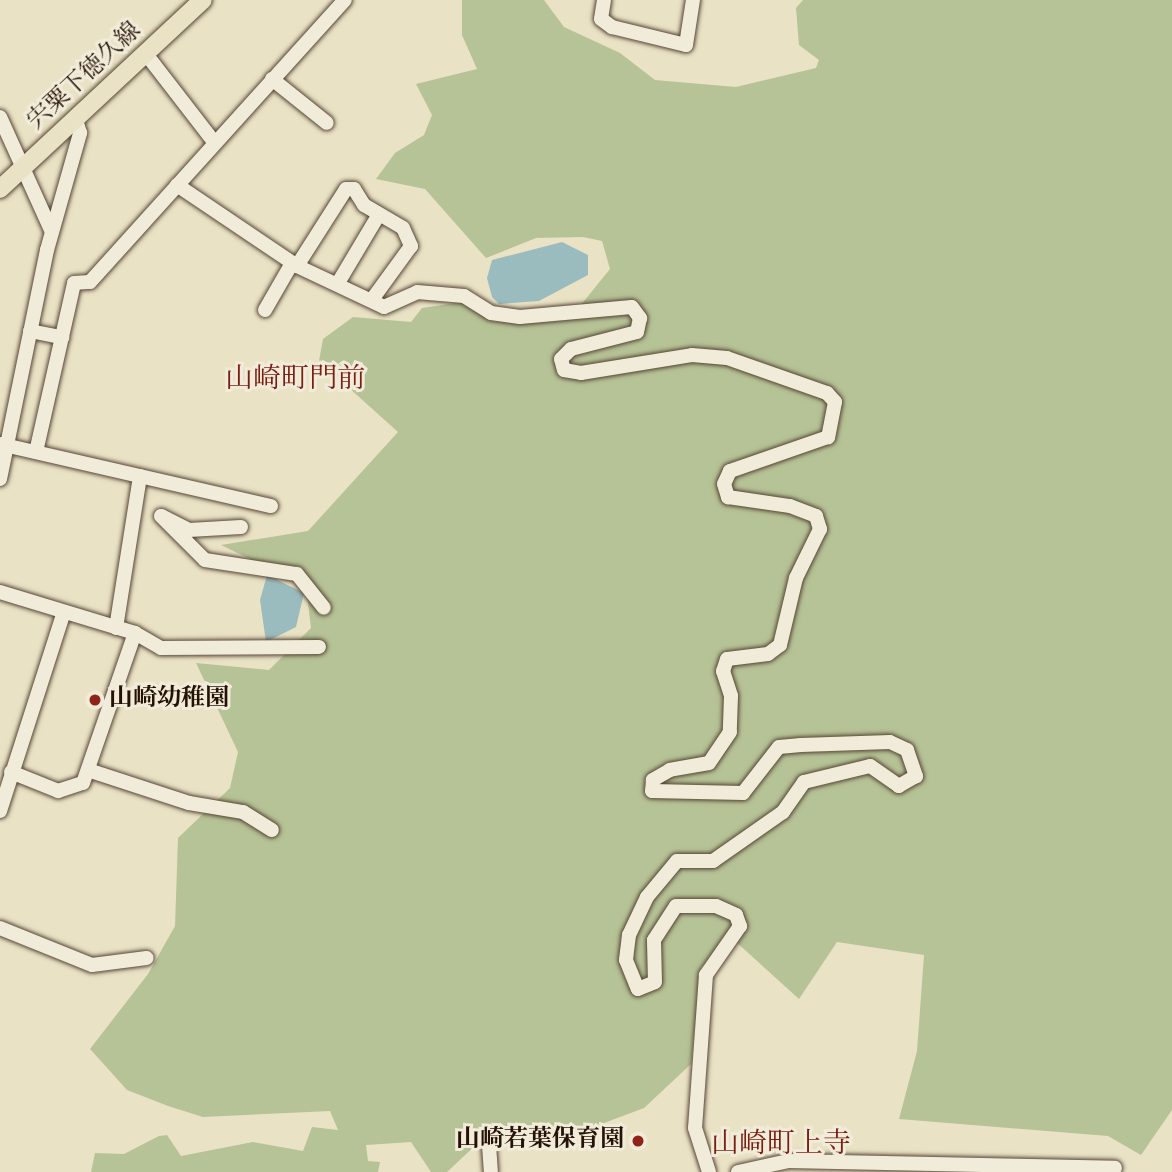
<!DOCTYPE html>
<html>
<head>
<meta charset="utf-8">
<style>
  body { margin:0 }
  #map { position:relative; width:1172px; height:1172px; overflow:hidden; background:#eae2c5; font-family:"Old Standard TT","Noto Serif JP",serif }
  div>[style] { position:absolute }
  .green>* { inset:0; background:#b6c396 }
  .water>* { inset:0; background:#9bbcbe }
  .roads { filter:drop-shadow(0 0 2px #564636) drop-shadow(0 0 2px #564636) }
  .minor>* { height:14px; margin:-7px; padding:0 7px; transform-origin:7px; border-radius:7px; background:#f1ecd9 }
  .major>* { height:18px; margin:-9px; padding:0 9px; transform-origin:9px; border-radius:9px; background:#eae2c5 }
  .dots>* { width:19px; height:19px; translate:-50% -50%; box-sizing:border-box; border:4px solid #f1ecd9; border-radius:50% }
  span { translate:-50% -50%; white-space:nowrap; text-align:center; line-height:1.15; -webkit-text-stroke:6px #f1ecd9; paint-order:stroke }
  .street-label { font-size:24px; color:#251207 }
  .poi-label { font-size:24px; color:#251207; font-weight:700 }
  .left { translate:0 -50%; text-align:left }
  .right { translate:-100% -50%; text-align:right }
  .quarter-label { font-size:28px; color:#7a1f14 }
</style>
</head>
<body>
<div id="map">
  <div class="green">
    <i style="clip-path:polygon(462px 0,544px 0,564px 27px,620px 53px,655px 80px,736px 87px,816px 68px,819px 60px,799px 45px,796px 8px,803px 0,1172px 0,1172px 1110px,1141px 1155px,1108px 1136px,899px 1119px,917px 1051px,924px 955px,837px 942px,799px 999px,735px 941px,701px 967px,691px 1064px,644px 1108px,588px 1129px,479px 1142px,447px 1172px,431px 1172px,411px 1142px,366px 1145px,368px 1161px,380px 1162px,378px 1172px,91px 1172px,95px 1153px,124px 1154px,159px 1136px,167px 1135px,181px 1156px,253px 1142px,303px 1151px,312px 1127px,338px 1130px,330px 1111px,203px 1117px,168px 1106px,127px 1090px,90px 1049px,148px 974px,175px 926px,178px 838px,230px 788px,238px 752px,196px 663px,269px 670px,311px 628px,306px 586px,221px 545px,308px 531px,398px 432px,319px 361px,323px 339px,353px 317px,411px 322px,422px 308px,476px 300px,484px 313px,580px 306px,610px 269px,602px 241px,583px 237px,536px 238px,486px 258px,425px 189px,376px 179px,395px 153px,424px 135px,432px 115px,416px 84px,477px 69px,462px 35px)"></i>
  </div>
  <div class="water">
    <i style="clip-path:polygon(562px 242px,588px 255px,588px 275px,539px 301px,499px 304px,492px 297px,487px 278px,492px 260px)"></i>
    <i style="clip-path:polygon(267px 575px,304px 593px,296px 627px,266px 642px,260px 600px)"></i>
  </div>
  <div class="roads">
    <div class="minor">
      <i style="left:604px;top:0;width:19px;rotate:99deg"></i>
      <i style="left:601px;top:19px;width:14px;rotate:36deg"></i>
      <i style="left:612px;top:27px;width:76px;rotate:13.7deg"></i>
      <i style="left:686px;top:45px;width:46px;rotate:-81.2deg"></i>
      <i style="left:146px;top:54px;width:111px;rotate:52.3deg"></i>
      <i style="left:272px;top:79px;width:70px;rotate:38.7deg"></i>
      <i style="left:0;top:117px;width:126px;rotate:65.7deg"></i>
      <i style="left:177px;top:185px;width:145px;rotate:34deg"></i>
      <i style="left:297px;top:266px;width:96px;rotate:25.2deg"></i>
      <i style="left:384px;top:307px;width:36px;rotate:-24deg"></i>
      <i style="left:417px;top:292px;width:47px;rotate:4.9deg"></i>
      <i style="left:464px;top:296px;width:32px;rotate:32deg"></i>
      <i style="left:491px;top:313px;width:29px;rotate:8deg"></i>
      <i style="left:520px;top:317px;width:112px;rotate:-5.1deg"></i>
      <i style="left:632px;top:307px;width:14px;rotate:54deg"></i>
      <i style="left:640px;top:318px;width:14px;rotate:102deg"></i>
      <i style="left:637px;top:332px;width:68px;rotate:165.6deg"></i>
      <i style="left:571px;top:349px;width:14px;rotate:135deg"></i>
      <i style="left:561px;top:359px;width:11px;rotate:75deg"></i>
      <i style="left:564px;top:370px;width:17px;rotate:10deg"></i>
      <i style="left:581px;top:373px;width:112px;rotate:-9.2deg"></i>
      <i style="left:692px;top:355px;width:35px;rotate:5deg"></i>
      <i style="left:727px;top:358px;width:106px;rotate:19.3deg"></i>
      <i style="left:827px;top:393px;width:12px;rotate:48deg"></i>
      <i style="left:835px;top:402px;width:36px;rotate:101deg"></i>
      <i style="left:828px;top:437px;width:104px;rotate:160.9deg"></i>
      <i style="left:730px;top:471px;width:14px;rotate:115deg"></i>
      <i style="left:724px;top:484px;width:14px;rotate:73deg"></i>
      <i style="left:728px;top:497px;width:63px;rotate:8.3deg"></i>
      <i style="left:790px;top:506px;width:28px;rotate:21deg"></i>
      <i style="left:816px;top:516px;width:14px;rotate:73deg"></i>
      <i style="left:820px;top:529px;width:55px;rotate:116.1deg"></i>
      <i style="left:796px;top:578px;width:69px;rotate:103.4deg"></i>
      <i style="left:780px;top:645px;width:15px;rotate:143deg"></i>
      <i style="left:768px;top:654px;width:41px;rotate:173deg"></i>
      <i style="left:727px;top:659px;width:13px;rotate:108deg"></i>
      <i style="left:723px;top:671px;width:26px;rotate:72deg"></i>
      <i style="left:731px;top:696px;width:36px;rotate:92deg"></i>
      <i style="left:730px;top:732px;width:37px;rotate:124deg"></i>
      <i style="left:709px;top:763px;width:40px;rotate:170deg"></i>
      <i style="left:670px;top:770px;width:20px;rotate:150deg"></i>
      <i style="left:653px;top:780px;width:11px;rotate:95deg"></i>
      <i style="left:652px;top:791px;width:91px;rotate:1.3deg"></i>
      <i style="left:743px;top:793px;width:58px;rotate:-52deg"></i>
      <i style="left:779px;top:747px;width:22px;rotate:-5deg"></i>
      <i style="left:801px;top:745px;width:89px;rotate:-1.9deg"></i>
      <i style="left:890px;top:742px;width:19px;rotate:25deg"></i>
      <i style="left:907px;top:750px;width:28px;rotate:71deg"></i>
      <i style="left:916px;top:776px;width:20px;rotate:150deg"></i>
      <i style="left:899px;top:786px;width:35px;rotate:-145deg"></i>
      <i style="left:870px;top:766px;width:68px;rotate:166.4deg"></i>
      <i style="left:804px;top:782px;width:37px;rotate:125deg"></i>
      <i style="left:783px;top:812px;width:85px;rotate:145deg"></i>
      <i style="left:713px;top:861px;width:36px;rotate:180deg"></i>
      <i style="left:677px;top:861px;width:47px;rotate:129.8deg"></i>
      <i style="left:647px;top:897px;width:42px;rotate:115.3deg"></i>
      <i style="left:629px;top:935px;width:25px;rotate:97deg"></i>
      <i style="left:626px;top:960px;width:31px;rotate:68deg"></i>
      <i style="left:638px;top:989px;width:18px;rotate:-22deg"></i>
      <i style="left:655px;top:982px;width:42px;rotate:-91.4deg"></i>
      <i style="left:654px;top:940px;width:40px;rotate:-57.1deg"></i>
      <i style="left:676px;top:906px;width:40px"></i>
      <i style="left:716px;top:906px;width:22px;rotate:24deg"></i>
      <i style="left:736px;top:915px;width:12px;rotate:70deg"></i>
      <i style="left:740px;top:926px;width:60px;rotate:124.8deg"></i>
      <i style="left:706px;top:975px;width:153px;rotate:94.1deg"></i>
      <i style="left:695px;top:1128px;width:46px;rotate:72.3deg"></i>
      <i style="left:297px;top:266px;width:91px;rotate:-57.5deg"></i>
      <i style="left:346px;top:189px;width:8px"></i>
      <i style="left:354px;top:189px;width:19px;rotate:58deg"></i>
      <i style="left:364px;top:205px;width:45px;rotate:30.5deg"></i>
      <i style="left:403px;top:228px;width:20px;rotate:66deg"></i>
      <i style="left:411px;top:246px;width:63px;rotate:126deg"></i>
      <i style="left:338px;top:283px;width:78px;rotate:-59.2deg"></i>
      <i style="left:265px;top:310px;width:54px;rotate:-60.1deg"></i>
      <i style="left:30px;top:331px;width:33px;rotate:11deg"></i>
      <i style="left:0;top:444px;width:278px;rotate:12.9deg"></i>
      <i style="left:36px;top:452px;width:173px;rotate:-77.3deg"></i>
      <i style="left:74px;top:283px;width:16px;rotate:-4deg"></i>
      <i style="left:90px;top:282px;width:380px;rotate:-47.9deg"></i>
      <i style="left:0;top:479px;width:234px;rotate:-78.4deg"></i>
      <i style="left:47px;top:250px;width:122px;rotate:-74.2deg"></i>
      <i style="left:80px;top:133px;width:14px;rotate:-107deg"></i>
      <i style="left:241px;top:527px;width:52px;rotate:176.7deg"></i>
      <i style="left:189px;top:530px;width:31px;rotate:-153deg"></i>
      <i style="left:161px;top:516px;width:62px;rotate:45deg"></i>
      <i style="left:205px;top:560px;width:93px;rotate:8.7deg"></i>
      <i style="left:297px;top:574px;width:43px;rotate:51.5deg"></i>
      <i style="left:0;top:592px;width:141px;rotate:16.9deg"></i>
      <i style="left:135px;top:633px;width:30px;rotate:30deg"></i>
      <i style="left:161px;top:648px;width:158px;rotate:-0.4deg"></i>
      <i style="left:116px;top:628px;width:154px;rotate:-81deg"></i>
      <i style="left:91px;top:771px;width:103px;rotate:18.1deg"></i>
      <i style="left:189px;top:803px;width:55px;rotate:9.5deg"></i>
      <i style="left:243px;top:812px;width:34px;rotate:32deg"></i>
      <i style="left:11px;top:772px;width:51px;rotate:22deg"></i>
      <i style="left:58px;top:791px;width:26px;rotate:-18deg"></i>
      <i style="left:83px;top:783px;width:159px;rotate:-70.9deg"></i>
      <i style="left:0;top:811px;width:209px;rotate:-72.2deg"></i>
      <i style="left:0;top:928px;width:99px;rotate:21.9deg"></i>
      <i style="left:92px;top:965px;width:55px;rotate:-7.3deg"></i>
      <i style="left:489px;top:1145px;width:27px;rotate:86deg"></i>
      <i style="left:738px;top:1172px;width:51px;rotate:-12.4deg"></i>
      <i style="left:788px;top:1161px;width:327px;rotate:1.2deg"></i>
    </div>
    <div class="major">
      <i style="left:0;top:189px;width:277px;rotate:-43deg"></i>
    </div>
  </div>
  <div class="dots">
    <i style="left:95px;top:700px;background:#8f2418"></i>
    <i style="left:638px;top:1141px;background:#8f2418"></i>
  </div>
  <div class="street-label">
    <span style="left:85px;top:77px;rotate:-43deg">宍粟下徳久線</span>
  </div>
  <div class="poi-label">
    <span class="left" style="left:109px;top:700px">山崎幼稚園</span>
    <span class="right" style="left:624px;top:1141px">山崎若葉保育園</span>
  </div>
  <div class="quarter-label">
    <span style="left:295px;top:380px">山崎町門前</span>
    <span style="left:781px;top:1145px">山崎町上寺</span>
  </div>
</div>
</body>
</html>
